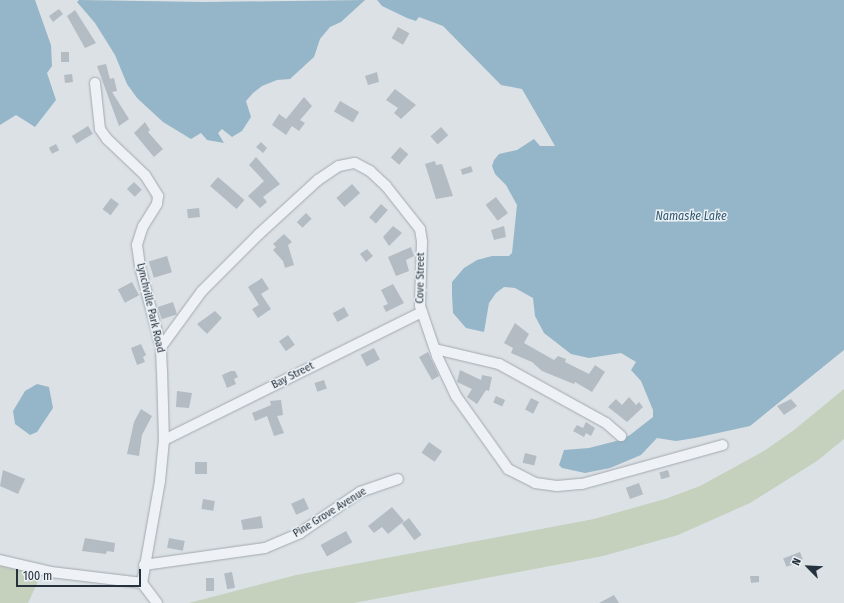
<!DOCTYPE html>
<html>
<head>
<meta charset="utf-8">
<style>
  body { margin:0 }
  #map { position:relative; width:844px; height:603px; overflow:hidden; background:#dce1e6; font-family:"Fira Sans Condensed",sans-serif }
  div>[style] { position:absolute }
  .green>* { inset:0; background:#c5d0bd }
  .water>* { inset:0; background:#95b6c8 }
  .building>* { inset:0; background:#b3bbc3; transform-origin:0 0 }
  .roads { filter:drop-shadow(0 0 1px #a1a9b0) drop-shadow(0 0 1px #a1a9b0) }
  .minor>* { height:10px; margin:-5px; padding:0 5px; transform-origin:5px; border-radius:5px; background:#eef1f5 }
  span { translate:-50% -50%; white-space:nowrap; text-align:center; line-height:1.15; -webkit-text-stroke:3px #ebf0f4; paint-order:stroke }
  .street-label { font-size:11px; color:#25313d }
  .water-label { font-size:12px; color:#2f5771; font-style:italic }
  .north { position:absolute; left:788px; top:547px; width:40px; height:40px; -webkit-text-stroke:3px #ebf0f4; paint-order:stroke; rotate:294deg; font-size:11px; font-weight:700; line-height:16px; text-align:center; color:#25313d }
  .north::after { content:''; display:block; margin:auto; width:14px; height:18px; background:#25313d; clip-path:polygon(50% 0,100% 100%,50% 72%,0 100%) }
  .scale { position:absolute; left:16px; top:569px; width:125px; height:18px; box-sizing:border-box; border:2px solid #25313d; border-top:0; padding-left:5px; font-size:12px; line-height:14px; white-space:nowrap; color:#25313d; -webkit-text-stroke:3px #ebf0f4; paint-order:stroke }
</style>
</head>
<body>
<div id="map">
  <div class="green">
    <i style="clip-path:polygon(844px 389px,844px 439px,817px 461px,750px 503px,678px 535px,603px 556px,354px 603px,189px 603px,296px 575px,594px 519px,665px 499px,700px 486px,764px 451px,794px 430px)"></i>
    <i style="clip-path:polygon(0 566px,41px 575px,28px 603px,0 603px)"></i>
  </div>
  <div class="water">
    <i style="clip-path:polygon(0 0,35px 0,51px 45px,52px 66px,47px 73px,56px 100px,35px 127px,16px 115px,0 125px)"></i>
    <i style="clip-path:polygon(79px 0,204px 2px,365px 0,341px 22px,330px 27px,320px 39px,314px 57px,290px 79px,277px 80px,262px 86px,253px 93px,246px 101px,251px 117px,242px 131px,232px 137px,222px 129px,218px 133px,224px 143px,207px 140px,201px 133px,191px 139px,163px 122px,137px 98px,127px 84px,115px 55px,95px 23px,77px 2px)"></i>
    <i style="clip-path:polygon(377px 0,844px 0,844px 350px,750px 426px,695px 438px,676px 441px,657px 438px,641px 455px,610px 468px,585px 473px,562px 468px,559px 465px,564px 450px,589px 448px,620px 440px,630px 435px,653px 417px,653px 410px,641px 381px,631px 370px,636px 362px,621px 353px,589px 358px,571px 354px,544px 333px,535px 316px,533px 298px,515px 288px,504px 287px,496px 293px,489px 303px,484px 332px,466px 328px,453px 313px,452px 295px,452px 282px,464px 268px,477px 260px,492px 256px,509px 256px,512px 253px,517px 205px,506px 185px,495px 174px,492px 166px,494px 160px,499px 154px,517px 150px,534px 139px,540px 146px,555px 146px,522px 89px,501px 85px,443px 26px,419px 17px,416px 21px,407px 18px,382px 6px)"></i>
    <i style="clip-path:polygon(37px 384px,49px 387px,53px 408px,37px 432px,30px 435px,15px 424px,13px 411px,25px 391px)"></i>
  </div>
  <div class="building">
    <i style="clip-path:polygon(59px 9px,63px 14px,53px 22px,49px 16px)"></i>
    <i style="clip-path:polygon(75px 10px,96px 43px,85px 48px,67px 16px)"></i>
    <i style="left:398px;top:27px;width:13px;height:13px;rotate:29deg"></i>
    <i style="left:61px;top:52px;width:8px;height:10px"></i>
    <i style="clip-path:polygon(106px 64px,110px 79px,114px 78px,117px 91px,112px 92px,129px 119px,119px 126px,97px 66px)"></i>
    <i style="clip-path:polygon(377px 72px,379px 82px,368px 85px,365px 76px)"></i>
    <i style="left:72px;top:74px;width:8px;height:8px;rotate:83deg"></i>
    <i style="clip-path:polygon(395px 89px,416px 105px,401px 119px,394px 113px,398px 108px,386px 100px)"></i>
    <i style="clip-path:polygon(304px 97px,312px 106px,300px 120px,305px 123px,299px 131px,292px 126px,286px 135px,272px 125px,279px 114px,286px 119px)"></i>
    <i style="left:340px;top:101px;width:22px;height:12px;rotate:30deg"></i>
    <i style="clip-path:polygon(145px 122px,150px 130px,148px 132px,163px 149px,154px 157px,134px 133px)"></i>
    <i style="left:88px;top:126px;width:9px;height:19px;rotate:58deg"></i>
    <i style="left:441px;top:127px;width:11px;height:14px;rotate:49deg"></i>
    <i style="clip-path:polygon(261px 142px,267px 148px,263px 153px,256px 147px)"></i>
    <i style="left:56px;top:144px;width:7px;height:8px;rotate:63deg"></i>
    <i style="left:400px;top:147px;width:11px;height:14px;rotate:41deg"></i>
    <i style="clip-path:polygon(256px 157px,280px 184px,263px 197px,267px 202px,260px 208px,248px 196px,264px 181px,249px 165px)"></i>
    <i style="clip-path:polygon(435px 161px,436px 165px,442px 164px,453px 196px,436px 199px,425px 164px)"></i>
    <i style="left:471px;top:166px;width:6px;height:11px;rotate:72deg"></i>
    <i style="left:218px;top:177px;width:35px;height:12px;rotate:41deg"></i>
    <i style="left:134px;top:182px;width:11px;height:10px;rotate:45deg"></i>
    <i style="left:352px;top:184px;width:12px;height:21px;rotate:48deg"></i>
    <i style="left:496px;top:197px;width:20px;height:13px;rotate:53deg"></i>
    <i style="left:111px;top:198px;width:10px;height:14px;rotate:37deg"></i>
    <i style="left:381px;top:204px;width:9px;height:18px;rotate:41deg"></i>
    <i style="left:199px;top:208px;width:9px;height:12px;rotate:84deg"></i>
    <i style="left:306px;top:213px;width:8px;height:13px;rotate:45deg"></i>
    <i style="clip-path:polygon(393px 226px,402px 233px,389px 246px,383px 237px)"></i>
    <i style="clip-path:polygon(504px 226px,506px 237px,494px 240px,491px 230px)"></i>
    <i style="clip-path:polygon(284px 234px,292px 242px,288px 245px,294px 265px,285px 268px,283px 261px,273px 250px,276px 247px,273px 244px)"></i>
    <i style="clip-path:polygon(411px 247px,414px 256px,406px 260px,409px 271px,396px 276px,388px 257px)"></i>
    <i style="clip-path:polygon(367px 249px,373px 256px,366px 262px,360px 254px)"></i>
    <i style="left:167px;top:256px;width:17px;height:19px;rotate:73deg"></i>
    <i style="clip-path:polygon(262px 278px,269px 289px,261px 294px,271px 309px,258px 318px,252px 309px,259px 305px,248px 287px)"></i>
    <i style="left:132px;top:282px;width:15px;height:16px;rotate:62deg"></i>
    <i style="clip-path:polygon(393px 284px,404px 303px,386px 312px,383px 306px,388px 304px,381px 290px)"></i>
    <i style="left:173px;top:302px;width:13px;height:16px;rotate:72deg"></i>
    <i style="left:344px;top:307px;width:10px;height:13px;rotate:61deg"></i>
    <i style="clip-path:polygon(215px 311px,222px 318px,207px 334px,197px 324px)"></i>
    <i style="clip-path:polygon(515px 323px,529px 334px,524px 343px,554px 360px,558px 356px,566px 359px,565px 362px,589px 374px,595px 365px,605px 372px,592px 392px,575px 382px,574px 384px,542px 371px,532px 362px,511px 353px,513px 348px,504px 343px)"></i>
    <i style="left:288px;top:335px;width:12px;height:11px;rotate:55deg"></i>
    <i style="clip-path:polygon(141px 344px,146px 355px,143px 357px,145px 362px,137px 365px,131px 348px)"></i>
    <i style="left:374px;top:348px;width:13px;height:15px;rotate:63deg"></i>
    <i style="clip-path:polygon(428px 352px,439px 376px,432px 380px,419px 357px)"></i>
    <i style="clip-path:polygon(460px 370px,481px 380px,482px 375px,492px 377px,489px 391px,486px 390px,477px 404px,467px 397px,472px 389px,457px 382px)"></i>
    <i style="clip-path:polygon(231px 371px,235px 371px,238px 377px,234px 379px,236px 384px,227px 388px,222px 375px)"></i>
    <i style="left:324px;top:380px;width:9px;height:10px;rotate:72deg"></i>
    <i style="clip-path:polygon(177px 391px,192px 393px,189px 408px,176px 407px)"></i>
    <i style="left:496px;top:396px;width:10px;height:7px;rotate:24deg"></i>
    <i style="clip-path:polygon(629px 397px,636px 405px,639px 402px,643px 407px,627px 422px,608px 407px,616px 399px,622px 405px)"></i>
    <i style="left:531px;top:398px;width:9px;height:13px;rotate:27deg"></i>
    <i style="clip-path:polygon(791px 399px,797px 406px,784px 415px,777px 406px)"></i>
    <i style="clip-path:polygon(281px 400px,283px 415px,277px 416px,284px 433px,274px 436px,267px 416px,255px 421px,252px 413px,271px 405px,270px 401px)"></i>
    <i style="clip-path:polygon(141px 409px,152px 416px,142px 435px,139px 456px,127px 454px,134px 422px)"></i>
    <i style="clip-path:polygon(586px 422px,595px 428px,591px 436px,586px 433px,584px 437px,573px 431px,577px 425px,583px 428px)"></i>
    <i style="left:429px;top:442px;width:16px;height:13px;rotate:35deg"></i>
    <i style="left:525px;top:453px;width:12px;height:10px;rotate:14deg"></i>
    <i style="left:195px;top:462px;width:12px;height:12px"></i>
    <i style="clip-path:polygon(3px 470px,25px 479px,18px 494px,0 486px)"></i>
    <i style="left:668px;top:470px;width:7px;height:9px;rotate:74deg"></i>
    <i style="left:639px;top:483px;width:12px;height:14px;rotate:70deg"></i>
    <i style="left:304px;top:498px;width:12px;height:14px;rotate:66deg"></i>
    <i style="left:203px;top:499px;width:12px;height:10px;rotate:9deg"></i>
    <i style="clip-path:polygon(392px 507px,404px 521px,388px 534px,382px 527px,374px 533px,368px 526px)"></i>
    <i style="clip-path:polygon(261px 516px,263px 528px,243px 530px,241px 520px)"></i>
    <i style="left:409px;top:518px;width:21px;height:9px;rotate:53deg"></i>
    <i style="left:346px;top:531px;width:13px;height:29px;rotate:61deg"></i>
    <i style="clip-path:polygon(85px 538px,115px 543px,114px 552px,107px 551px,106px 554px,82px 551px)"></i>
    <i style="left:169px;top:538px;width:16px;height:10px;rotate:11deg"></i>
    <i style="left:800px;top:552px;width:9px;height:18px;rotate:69deg"></i>
    <i style="left:232px;top:572px;width:16px;height:8px;rotate:79deg"></i>
    <i style="clip-path:polygon(750px 576px,759px 576px,759px 582px,751px 583px)"></i>
    <i style="left:206px;top:578px;width:8px;height:13px"></i>
    <i style="clip-path:polygon(614px 595px,619px 603px,599px 603px)"></i>
  </div>
  <div class="roads">
    <div class="minor">
      <i style="left:95px;top:83px;width:46px;rotate:83.8deg"></i>
      <i style="left:100px;top:129px;width:12px;rotate:55deg"></i>
      <i style="left:107px;top:139px;width:52px;rotate:43.5deg"></i>
      <i style="left:145px;top:175px;width:25px;rotate:58deg"></i>
      <i style="left:158px;top:196px;width:8px;rotate:97deg"></i>
      <i style="left:157px;top:204px;width:26px;rotate:122deg"></i>
      <i style="left:143px;top:226px;width:20px;rotate:108deg"></i>
      <i style="left:137px;top:245px;width:22px;rotate:82deg"></i>
      <i style="left:140px;top:267px;width:83px;rotate:75.3deg"></i>
      <i style="left:161px;top:347px;width:23px;rotate:88deg"></i>
      <i style="left:162px;top:370px;width:70px;rotate:88.4deg"></i>
      <i style="left:164px;top:440px;width:41px;rotate:95.6deg"></i>
      <i style="left:160px;top:481px;width:104px;rotate:100deg"></i>
      <i style="left:142px;top:583px;width:25px;rotate:53deg"></i>
      <i style="left:161px;top:347px;width:69px;rotate:-53.8deg"></i>
      <i style="left:202px;top:291px;width:81px;rotate:-45deg"></i>
      <i style="left:259px;top:234px;width:80px;rotate:-42.5deg"></i>
      <i style="left:318px;top:180px;width:25px;rotate:-34deg"></i>
      <i style="left:339px;top:166px;width:16px;rotate:-11deg"></i>
      <i style="left:355px;top:163px;width:17px;rotate:28deg"></i>
      <i style="left:370px;top:171px;width:22px;rotate:43deg"></i>
      <i style="left:386px;top:186px;width:55px;rotate:51.7deg"></i>
      <i style="left:420px;top:229px;width:13px;rotate:81deg"></i>
      <i style="left:422px;top:242px;width:64px;rotate:91.8deg"></i>
      <i style="left:420px;top:306px;width:53px;rotate:71.2deg"></i>
      <i style="left:437px;top:356px;width:44px;rotate:64.6deg"></i>
      <i style="left:456px;top:396px;width:90px;rotate:54.5deg"></i>
      <i style="left:508px;top:469px;width:30px;rotate:27deg"></i>
      <i style="left:535px;top:483px;width:22px;rotate:8deg"></i>
      <i style="left:557px;top:486px;width:25px;rotate:-5deg"></i>
      <i style="left:582px;top:484px;width:146px;rotate:-15.5deg"></i>
      <i style="left:435px;top:349px;width:66px;rotate:13.2deg"></i>
      <i style="left:499px;top:364px;width:122px;rotate:28.9deg"></i>
      <i style="left:606px;top:423px;width:20px;rotate:41deg"></i>
      <i style="left:164px;top:440px;width:288px;rotate:-26.4deg"></i>
      <i style="left:0;top:560px;width:52px;rotate:13.2deg"></i>
      <i style="left:51px;top:572px;width:92px;rotate:6.9deg"></i>
      <i style="left:144px;top:565px;width:122px;rotate:-8deg"></i>
      <i style="left:265px;top:548px;width:38px;rotate:-23deg"></i>
      <i style="left:300px;top:533px;width:73px;rotate:-34.3deg"></i>
      <i style="left:360px;top:492px;width:40px;rotate:-18.9deg"></i>
    </div>
  </div>
  <div class="street-label">
    <span style="left:421px;top:278px;rotate:-89deg">Cove Street</span>
    <span style="left:150px;top:308px;rotate:77deg">Lynchville Park Road</span>
    <span style="left:293px;top:376px;rotate:-27deg">Bay Street</span>
    <span style="left:330px;top:513px;rotate:-32deg">Pine Grove Avenue</span>
  </div>
  <div class="water-label">
    <span style="left:691px;top:217px">Namaske Lake</span>
  </div>
  <div class="north">N</div>
  <div class="scale">100 m</div>
</div>
</body>
</html>
